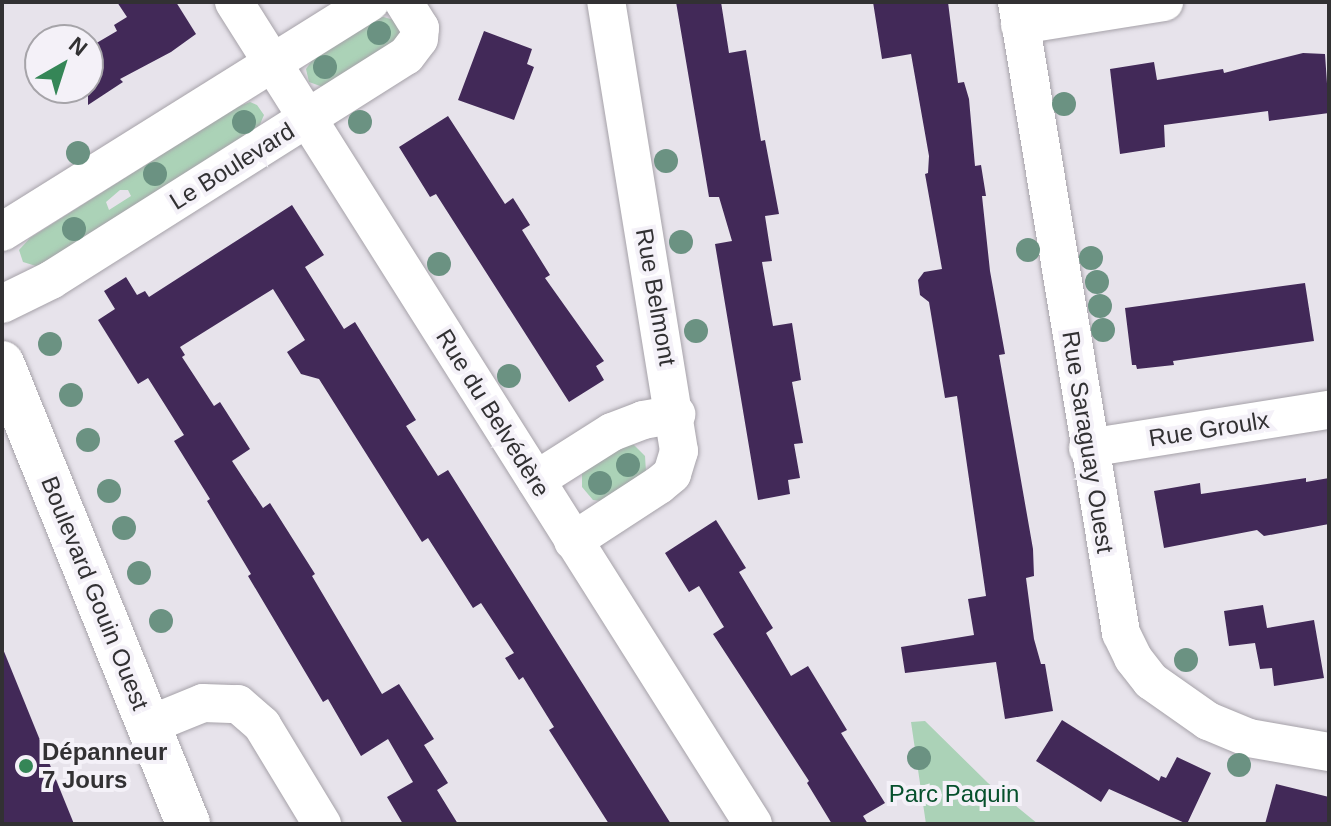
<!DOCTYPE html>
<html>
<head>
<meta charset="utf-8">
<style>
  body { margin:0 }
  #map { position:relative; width:1331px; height:826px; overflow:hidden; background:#e7e3eb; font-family:Helvetica,sans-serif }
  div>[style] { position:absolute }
  .green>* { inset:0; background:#abd2b7 }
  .building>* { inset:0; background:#422958 }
  .roads { filter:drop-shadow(0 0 2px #a6a2a9) drop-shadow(0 0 2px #a6a2a9) }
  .minor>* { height:38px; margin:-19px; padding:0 19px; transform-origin:19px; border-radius:19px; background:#fff }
  .secondary>* { height:44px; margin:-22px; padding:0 22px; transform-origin:22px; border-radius:22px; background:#fff }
  .trees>* { width:24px; height:24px; margin:-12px; border-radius:50%; background:#6b9282 }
  .dots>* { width:22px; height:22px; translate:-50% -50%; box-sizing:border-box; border:4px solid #f4f1f8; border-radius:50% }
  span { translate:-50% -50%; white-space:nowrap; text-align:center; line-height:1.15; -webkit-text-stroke:8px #f4f1f8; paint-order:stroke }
  .street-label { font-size:24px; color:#323133 }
  .poi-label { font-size:24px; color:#323133; font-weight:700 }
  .left { translate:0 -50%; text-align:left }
  .park-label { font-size:24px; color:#06502c }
  .frame { position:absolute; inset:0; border:4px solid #323133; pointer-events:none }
  .north { position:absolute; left:24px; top:24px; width:80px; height:80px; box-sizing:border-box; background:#f4f1f8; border:2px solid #a6a4a9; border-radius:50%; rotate:39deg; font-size:22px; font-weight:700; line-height:32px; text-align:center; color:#323133 }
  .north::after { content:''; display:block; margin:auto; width:28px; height:36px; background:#358657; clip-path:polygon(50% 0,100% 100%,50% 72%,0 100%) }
</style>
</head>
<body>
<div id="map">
  <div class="green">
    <i style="clip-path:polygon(380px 16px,394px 20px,401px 32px,399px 38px,323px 87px,309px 82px,306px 69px,313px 59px)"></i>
    <i style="clip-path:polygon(evenodd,250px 102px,257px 105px,264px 115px,258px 129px,43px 263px,36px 266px,23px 262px,19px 250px,30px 238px,237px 107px,250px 102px,120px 190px,128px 190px,131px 196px,109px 210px,106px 202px,120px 190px)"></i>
    <i style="clip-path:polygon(626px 443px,634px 445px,645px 456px,646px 472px,601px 501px,593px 500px,582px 487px,582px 472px)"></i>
    <i style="clip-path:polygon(925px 721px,988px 783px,1038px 824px,926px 824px,911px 722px)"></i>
  </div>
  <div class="building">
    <i style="clip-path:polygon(117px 2px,176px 2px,196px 34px,171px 52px,120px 79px,123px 82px,88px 105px,88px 48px,117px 31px,114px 25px,127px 17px)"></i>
    <i style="clip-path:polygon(676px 2px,721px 2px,729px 53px,746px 50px,761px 141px,765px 140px,779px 214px,765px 216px,772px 261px,762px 262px,773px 326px,792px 323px,801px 380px,792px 382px,803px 443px,794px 444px,800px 478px,788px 480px,790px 494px,758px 500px,715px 244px,732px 241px,719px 197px,709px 197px)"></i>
    <i style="clip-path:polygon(873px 2px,948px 2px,958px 83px,964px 82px,969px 99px,975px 166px,981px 165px,986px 196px,982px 196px,990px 271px,1005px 354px,999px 355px,1033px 549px,1034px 576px,1026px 578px,1034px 639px,1041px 664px,1045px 664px,1053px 711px,1005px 719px,996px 662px,905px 673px,901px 647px,974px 635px,968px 599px,986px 596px,957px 396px,945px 398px,929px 302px,920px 295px,918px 280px,924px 272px,942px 269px,925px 174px,928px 173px,929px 156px,911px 54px,882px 59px)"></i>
    <i style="clip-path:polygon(484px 31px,532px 49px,527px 64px,534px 67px,514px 120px,458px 100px)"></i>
    <i style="clip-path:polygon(1303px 53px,1325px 54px,1329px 113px,1269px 121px,1268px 111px,1164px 125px,1165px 147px,1120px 154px,1110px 69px,1154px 62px,1157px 80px,1223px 69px,1224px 73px)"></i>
    <i style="clip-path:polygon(448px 116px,505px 204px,513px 198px,530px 225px,522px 230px,550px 275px,545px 278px,604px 361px,596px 366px,604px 380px,569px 402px,436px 194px,430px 197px,399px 147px)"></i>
    <i style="clip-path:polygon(292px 205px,324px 255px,305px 267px,344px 329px,355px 322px,416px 420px,406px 426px,438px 476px,448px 470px,671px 824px,609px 824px,549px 730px,554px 727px,523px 677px,519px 680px,505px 658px,514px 653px,481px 603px,473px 608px,428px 538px,422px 542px,319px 379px,301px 374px,287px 352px,305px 340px,273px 289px,180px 347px,185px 355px,182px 357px,214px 406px,220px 402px,250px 449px,232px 461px,263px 508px,270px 503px,315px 574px,312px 576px,382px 694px,399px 684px,434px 739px,424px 745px,448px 783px,437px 790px,458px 824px,403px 824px,387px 797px,413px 782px,388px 739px,361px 756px,328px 699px,323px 702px,248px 576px,251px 574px,207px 501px,210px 499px,174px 441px,184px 435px,148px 378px,138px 384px,98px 320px,115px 309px,104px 291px,126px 277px,137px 295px,145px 291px,149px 297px)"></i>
    <i style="clip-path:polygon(1305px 283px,1314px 341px,1173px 361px,1174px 365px,1137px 369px,1136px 365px,1132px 365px,1125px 308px)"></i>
    <i style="clip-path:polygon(1306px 478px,1306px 482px,1329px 478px,1329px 524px,1264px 536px,1257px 530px,1164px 548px,1154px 491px,1200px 483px,1201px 494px)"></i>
    <i style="clip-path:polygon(716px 520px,746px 568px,739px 572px,773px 628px,766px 633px,791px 676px,808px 666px,847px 730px,841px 733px,885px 803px,863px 816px,868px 824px,832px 824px,807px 783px,809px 781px,713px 634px,724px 627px,699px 586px,689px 592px,665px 553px)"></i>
    <i style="clip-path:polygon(1263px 605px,1267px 628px,1314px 620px,1324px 678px,1274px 686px,1272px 668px,1260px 669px,1255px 643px,1229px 646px,1224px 611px)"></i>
    <i style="clip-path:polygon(2px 649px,3px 649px,74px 824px,2px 824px)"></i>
    <i style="clip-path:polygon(1062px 720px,1159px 781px,1161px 776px,1166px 778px,1177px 757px,1211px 773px,1187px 824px,1109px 789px,1101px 802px,1036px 761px)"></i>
    <i style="clip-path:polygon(1276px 784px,1329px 797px,1329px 824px,1265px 824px)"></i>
  </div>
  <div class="roads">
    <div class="minor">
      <i style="left:234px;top:2px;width:972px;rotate:57.73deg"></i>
      <i style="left:1017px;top:2px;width:640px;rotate:80.64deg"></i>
      <i style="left:1121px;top:633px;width:28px;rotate:64deg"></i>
      <i style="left:1133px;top:658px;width:29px;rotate:52deg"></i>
      <i style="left:1151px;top:681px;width:70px;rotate:35.1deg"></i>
      <i style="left:1208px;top:721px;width:44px;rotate:22.5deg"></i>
      <i style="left:1249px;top:738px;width:81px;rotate:9.9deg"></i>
      <i style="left:1020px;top:25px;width:146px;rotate:-9.1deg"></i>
      <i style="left:2px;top:232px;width:434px;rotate:-32deg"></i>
      <i style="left:2px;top:304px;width:55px;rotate:-26.1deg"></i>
      <i style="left:51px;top:280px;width:420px;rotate:-32.3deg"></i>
      <i style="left:406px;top:56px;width:21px;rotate:-53deg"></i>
      <i style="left:419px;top:39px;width:11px;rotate:-85deg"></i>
      <i style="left:420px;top:28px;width:31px;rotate:-122deg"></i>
      <i style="left:1088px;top:448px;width:244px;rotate:-9deg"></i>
      <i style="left:536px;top:480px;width:90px;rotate:-32.3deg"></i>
      <i style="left:612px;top:432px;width:33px;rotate:-21deg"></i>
      <i style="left:643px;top:420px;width:34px;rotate:-10deg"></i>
      <i style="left:573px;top:541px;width:103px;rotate:-33.1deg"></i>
      <i style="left:659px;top:485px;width:17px;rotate:-40deg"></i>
      <i style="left:672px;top:474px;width:24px;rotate:-73deg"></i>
      <i style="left:679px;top:451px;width:455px;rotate:-99.2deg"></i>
      <i style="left:149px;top:725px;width:58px;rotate:-22.2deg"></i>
      <i style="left:203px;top:703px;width:35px;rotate:2deg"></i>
      <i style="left:238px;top:704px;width:32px;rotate:41deg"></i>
      <i style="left:262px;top:725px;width:116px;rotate:58.8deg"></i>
    </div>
    <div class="secondary">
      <i style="left:2px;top:363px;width:497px;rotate:68deg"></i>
    </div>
  </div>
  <div class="trees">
    <i style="left:379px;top:33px"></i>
    <i style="left:325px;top:67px"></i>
    <i style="left:1064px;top:104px"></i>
    <i style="left:244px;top:122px"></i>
    <i style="left:360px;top:122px"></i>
    <i style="left:78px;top:153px"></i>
    <i style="left:666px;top:161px"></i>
    <i style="left:155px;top:174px"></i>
    <i style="left:74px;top:229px"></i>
    <i style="left:681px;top:242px"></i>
    <i style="left:1028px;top:250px"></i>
    <i style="left:1091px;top:258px"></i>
    <i style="left:439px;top:264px"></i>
    <i style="left:1097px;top:282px"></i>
    <i style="left:1100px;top:306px"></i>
    <i style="left:1103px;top:330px"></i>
    <i style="left:696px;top:331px"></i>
    <i style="left:50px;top:344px"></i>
    <i style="left:509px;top:376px"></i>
    <i style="left:71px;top:395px"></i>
    <i style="left:88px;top:440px"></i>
    <i style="left:628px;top:465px"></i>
    <i style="left:600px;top:483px"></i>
    <i style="left:109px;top:491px"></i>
    <i style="left:124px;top:528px"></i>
    <i style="left:139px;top:573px"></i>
    <i style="left:161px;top:621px"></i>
    <i style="left:1186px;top:660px"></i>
    <i style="left:919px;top:758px"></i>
    <i style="left:1239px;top:765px"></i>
  </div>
  <div class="dots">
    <i style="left:26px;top:766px;background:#358657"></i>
  </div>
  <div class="street-label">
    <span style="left:232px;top:166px;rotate:-32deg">Le Boulevard</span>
    <span style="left:656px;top:297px;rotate:80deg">Rue Belmont</span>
    <span style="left:493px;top:413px;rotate:58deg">Rue du Belvédère</span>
    <span style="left:1209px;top:429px;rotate:-9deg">Rue Groulx</span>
    <span style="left:1088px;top:442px;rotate:81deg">Rue Saraguay Ouest</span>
    <span style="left:95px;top:593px;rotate:68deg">Boulevard Gouin Ouest</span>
  </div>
  <div class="poi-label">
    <span class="left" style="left:42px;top:766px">Dépanneur<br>7 Jours</span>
  </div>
  <div class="park-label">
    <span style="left:954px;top:794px">Parc Paquin</span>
  </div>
  <div class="frame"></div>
  <div class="north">N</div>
</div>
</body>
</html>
